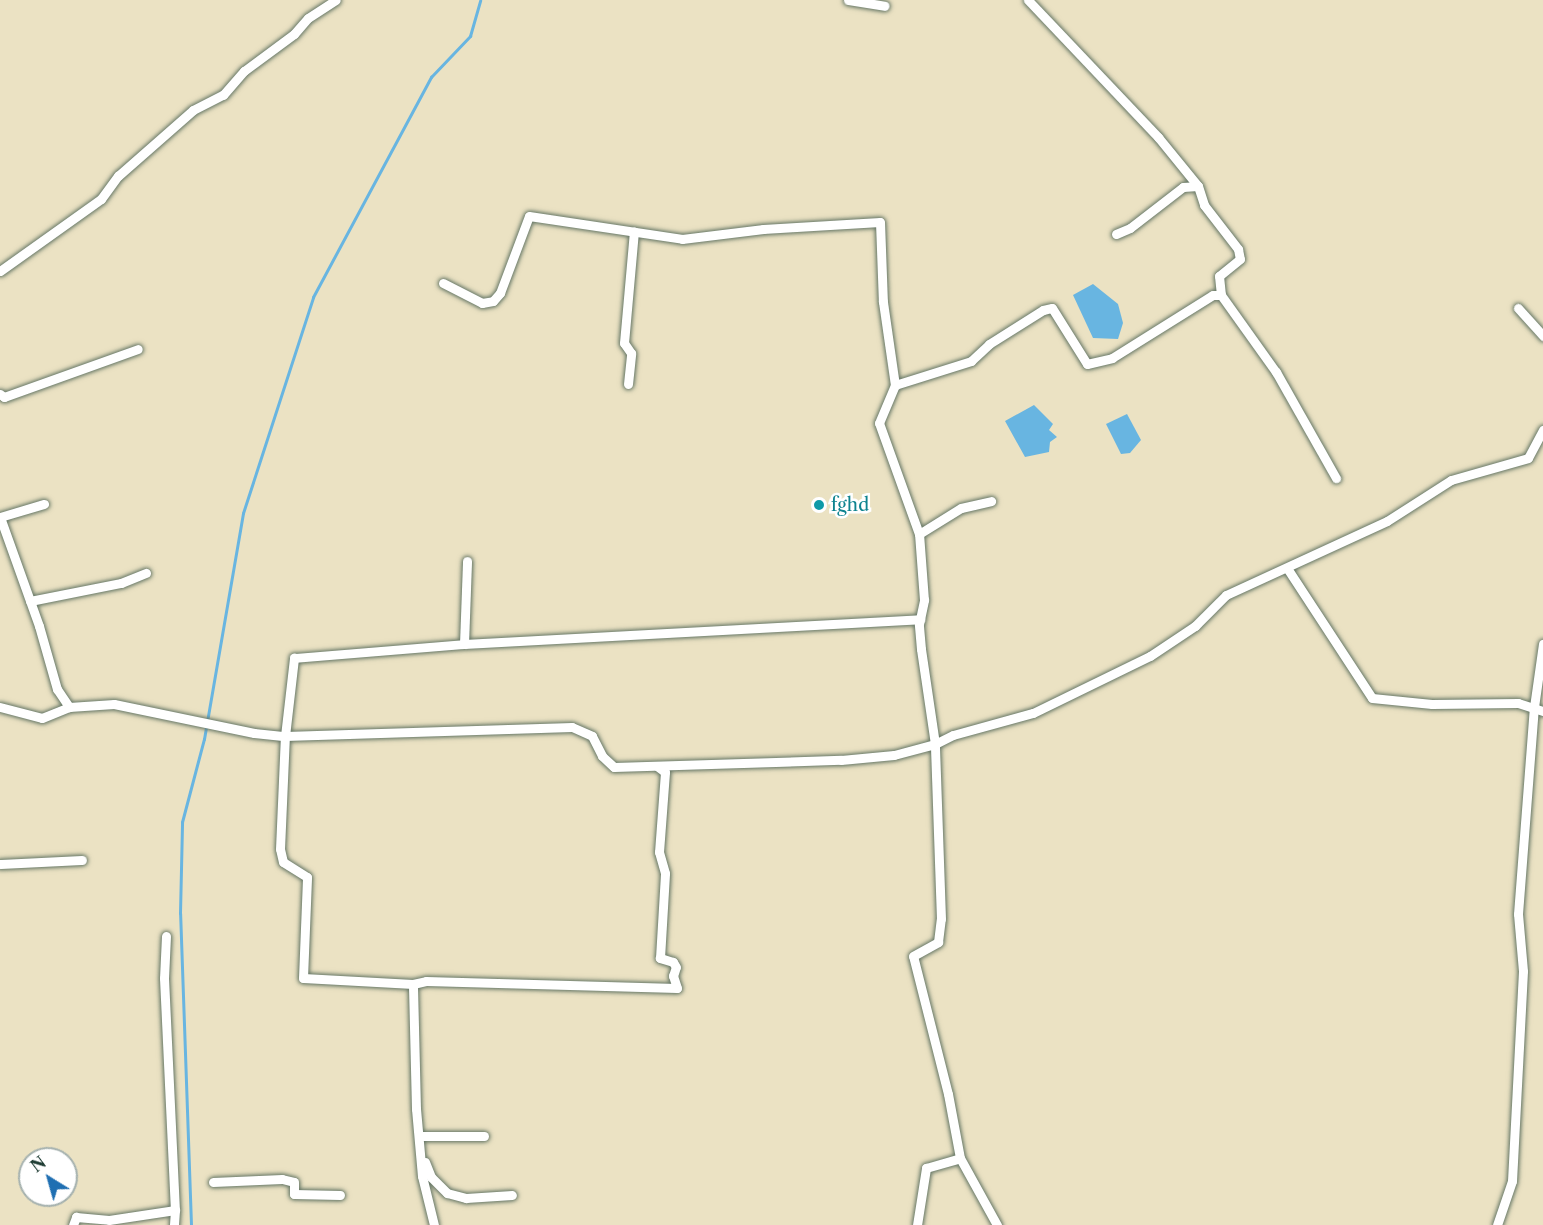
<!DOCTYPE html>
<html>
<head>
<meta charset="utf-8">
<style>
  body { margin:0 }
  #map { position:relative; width:1543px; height:1225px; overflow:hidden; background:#ebe2c3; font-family:"Libre Caslon Text",serif }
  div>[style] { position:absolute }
  .water>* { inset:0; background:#68b5e1 }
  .stream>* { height:3px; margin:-1.5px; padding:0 1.5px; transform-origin:1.5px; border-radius:1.5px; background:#68b5e1 }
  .roads { filter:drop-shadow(0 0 2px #676) drop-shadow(0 0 2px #676) }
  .street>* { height:9px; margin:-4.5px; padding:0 4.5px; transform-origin:4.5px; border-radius:4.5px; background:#fff }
  .dots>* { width:16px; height:16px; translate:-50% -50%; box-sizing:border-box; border:3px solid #fff; border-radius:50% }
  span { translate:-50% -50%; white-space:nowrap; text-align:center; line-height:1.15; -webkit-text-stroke:5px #fff; paint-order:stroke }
  .culture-label { font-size:18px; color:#0d838f }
  .left { translate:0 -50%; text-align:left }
  .north { position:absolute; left:18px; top:1147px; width:60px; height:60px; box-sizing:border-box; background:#fff; border:2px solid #a5b1ae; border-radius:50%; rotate:323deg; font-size:16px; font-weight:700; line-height:24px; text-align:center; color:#1f3d34 }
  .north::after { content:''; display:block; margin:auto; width:21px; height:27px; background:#1f6fb2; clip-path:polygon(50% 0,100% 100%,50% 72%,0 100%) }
</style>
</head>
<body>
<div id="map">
  <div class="water">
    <i style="clip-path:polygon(1093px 284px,1118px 304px,1123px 323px,1118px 339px,1093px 338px,1073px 295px)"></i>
    <i style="clip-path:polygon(1034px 405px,1053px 424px,1049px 430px,1057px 437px,1050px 442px,1049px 452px,1025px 457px,1005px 421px)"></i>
    <i style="clip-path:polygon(1127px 414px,1141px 440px,1130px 453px,1121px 454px,1106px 424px)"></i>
  </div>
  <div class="stream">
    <i style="left:191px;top:1225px;width:312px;rotate:-92deg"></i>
    <i style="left:180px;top:913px;width:91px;rotate:-88.7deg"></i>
    <i style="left:182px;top:822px;width:86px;rotate:-75.2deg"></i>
    <i style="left:204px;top:739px;width:229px;rotate:-80.2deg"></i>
    <i style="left:243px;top:513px;width:227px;rotate:-72deg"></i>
    <i style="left:313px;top:297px;width:250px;rotate:-61.8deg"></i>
    <i style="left:431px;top:77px;width:57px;rotate:-46.4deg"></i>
    <i style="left:470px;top:36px;width:37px;rotate:-74deg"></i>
  </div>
  <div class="roads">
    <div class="street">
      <i style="left:848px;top:0;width:37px;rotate:9deg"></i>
      <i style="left:1028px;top:0;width:189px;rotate:46.5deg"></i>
      <i style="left:1158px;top:137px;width:63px;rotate:50.8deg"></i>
      <i style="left:1198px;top:186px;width:20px;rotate:72deg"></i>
      <i style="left:1204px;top:205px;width:56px;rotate:52.3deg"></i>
      <i style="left:1238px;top:249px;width:10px;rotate:79deg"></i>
      <i style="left:1240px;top:259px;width:27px;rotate:141deg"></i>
      <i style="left:1219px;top:276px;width:19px;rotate:84deg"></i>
      <i style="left:1221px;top:295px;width:95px;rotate:54.5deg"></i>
      <i style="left:1276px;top:372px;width:122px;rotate:60.5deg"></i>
      <i style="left:1116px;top:234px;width:15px;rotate:-23deg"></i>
      <i style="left:1130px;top:228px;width:67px;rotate:-37.7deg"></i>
      <i style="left:1183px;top:187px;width:15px;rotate:-4deg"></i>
      <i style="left:0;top:271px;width:124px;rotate:-35.5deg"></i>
      <i style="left:101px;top:199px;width:29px;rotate:-54deg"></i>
      <i style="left:118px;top:176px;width:100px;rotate:-41.3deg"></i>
      <i style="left:193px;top:110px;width:34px;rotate:-27deg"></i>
      <i style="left:223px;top:95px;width:32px;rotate:-49deg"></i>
      <i style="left:244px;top:71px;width:62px;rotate:-36.5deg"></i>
      <i style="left:294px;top:34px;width:21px;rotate:-49deg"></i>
      <i style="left:308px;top:18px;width:33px;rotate:-33deg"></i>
      <i style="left:443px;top:283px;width:44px;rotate:27.1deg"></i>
      <i style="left:482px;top:303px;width:11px;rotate:-10deg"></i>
      <i style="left:493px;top:301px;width:11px;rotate:-49deg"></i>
      <i style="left:500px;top:293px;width:82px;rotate:-69.4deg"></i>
      <i style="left:529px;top:216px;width:155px;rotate:8.5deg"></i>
      <i style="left:682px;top:239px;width:82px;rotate:-7deg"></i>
      <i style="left:763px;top:229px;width:117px;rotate:-3.4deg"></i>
      <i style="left:880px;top:222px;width:80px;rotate:87.9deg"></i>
      <i style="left:883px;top:302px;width:84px;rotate:81.8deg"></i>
      <i style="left:1518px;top:308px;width:38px;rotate:48deg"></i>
      <i style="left:628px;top:384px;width:31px;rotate:-84deg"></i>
      <i style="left:631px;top:353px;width:12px;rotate:-125deg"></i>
      <i style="left:624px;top:343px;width:112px;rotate:-84.9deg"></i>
      <i style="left:0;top:394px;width:5px;rotate:37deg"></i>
      <i style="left:4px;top:397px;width:142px;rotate:-19.7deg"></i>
      <i style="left:0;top:517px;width:116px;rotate:70.3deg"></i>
      <i style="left:39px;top:626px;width:66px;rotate:74.1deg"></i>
      <i style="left:57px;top:689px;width:22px;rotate:56deg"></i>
      <i style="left:0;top:517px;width:46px;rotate:-16.5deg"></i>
      <i style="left:919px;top:534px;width:49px;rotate:-31.8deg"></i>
      <i style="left:961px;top:508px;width:31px;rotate:-13deg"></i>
      <i style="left:1287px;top:568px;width:155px;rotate:56.8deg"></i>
      <i style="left:1372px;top:698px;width:60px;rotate:5.7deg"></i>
      <i style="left:1432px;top:704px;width:86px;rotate:-0.7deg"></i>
      <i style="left:1518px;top:703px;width:26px;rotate:18deg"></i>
      <i style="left:30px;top:601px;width:93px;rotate:-11.2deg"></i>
      <i style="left:121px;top:583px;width:27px;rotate:-22deg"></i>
      <i style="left:464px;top:644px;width:457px;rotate:-3.1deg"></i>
      <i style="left:0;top:707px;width:43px;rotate:14.7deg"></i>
      <i style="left:42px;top:718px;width:29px;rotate:-22deg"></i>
      <i style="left:69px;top:707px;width:45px;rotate:-3.8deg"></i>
      <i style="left:114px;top:704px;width:143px;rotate:11.7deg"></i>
      <i style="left:254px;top:733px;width:31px;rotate:6deg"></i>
      <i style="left:285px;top:736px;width:79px;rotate:-83.4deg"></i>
      <i style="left:294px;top:658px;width:171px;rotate:-4.7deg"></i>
      <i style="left:464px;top:644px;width:83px;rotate:-87.9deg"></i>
      <i style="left:0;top:864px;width:82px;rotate:-2.8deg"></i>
      <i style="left:166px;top:936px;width:42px;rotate:92.7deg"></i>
      <i style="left:164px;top:978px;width:232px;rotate:87.3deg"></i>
      <i style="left:413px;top:984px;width:13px;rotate:-13deg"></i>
      <i style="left:426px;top:981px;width:251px;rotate:1.6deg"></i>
      <i style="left:677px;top:988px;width:13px;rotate:-108deg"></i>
      <i style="left:673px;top:976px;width:9px;rotate:-72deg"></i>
      <i style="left:676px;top:967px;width:6px;rotate:-121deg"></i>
      <i style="left:673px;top:962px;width:14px;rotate:-163deg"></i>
      <i style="left:660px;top:958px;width:85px;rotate:-86.6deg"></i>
      <i style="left:665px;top:873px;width:22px;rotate:-106deg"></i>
      <i style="left:659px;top:852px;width:80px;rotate:-85.7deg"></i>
      <i style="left:665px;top:772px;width:9px;rotate:-144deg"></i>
      <i style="left:419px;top:1136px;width:65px"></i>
      <i style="left:960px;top:1158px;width:77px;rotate:61.1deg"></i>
      <i style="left:425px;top:1162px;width:16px;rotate:68deg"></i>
      <i style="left:431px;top:1177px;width:23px;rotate:45deg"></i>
      <i style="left:447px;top:1193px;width:20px;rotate:15deg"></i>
      <i style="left:466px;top:1198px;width:46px;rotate:-3.7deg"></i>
      <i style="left:213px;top:1182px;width:69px;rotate:-2.5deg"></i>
      <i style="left:282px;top:1179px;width:12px;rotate:14deg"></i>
      <i style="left:294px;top:1182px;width:12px;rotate:90deg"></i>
      <i style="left:294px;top:1194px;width:46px;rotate:1.2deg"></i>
      <i style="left:73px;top:1225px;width:9px;rotate:-69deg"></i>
      <i style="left:76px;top:1217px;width:33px;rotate:5deg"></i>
      <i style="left:109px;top:1220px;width:67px;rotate:-8.6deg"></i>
      <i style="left:175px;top:1210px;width:15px;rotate:94deg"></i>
      <i style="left:434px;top:1225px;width:50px;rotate:-103.8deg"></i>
      <i style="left:422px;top:1176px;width:67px;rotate:-95.1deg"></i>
      <i style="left:416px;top:1109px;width:125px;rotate:-91.4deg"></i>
      <i style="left:413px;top:984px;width:110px;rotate:-176.9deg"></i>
      <i style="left:303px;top:978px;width:101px;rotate:-87.7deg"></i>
      <i style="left:307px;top:877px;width:28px;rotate:-148deg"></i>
      <i style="left:283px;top:862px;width:13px;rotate:-103deg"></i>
      <i style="left:280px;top:849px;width:113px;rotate:-87.5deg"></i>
      <i style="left:285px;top:736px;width:287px;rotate:-1.8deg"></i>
      <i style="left:572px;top:727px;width:22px;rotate:24deg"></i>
      <i style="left:592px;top:736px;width:22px;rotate:63deg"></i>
      <i style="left:602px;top:756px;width:16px;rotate:43deg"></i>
      <i style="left:614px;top:767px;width:227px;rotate:-1.8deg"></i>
      <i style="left:841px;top:760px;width:53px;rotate:-5.4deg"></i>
      <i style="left:894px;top:755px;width:42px;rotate:-15deg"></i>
      <i style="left:935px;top:744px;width:96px;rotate:-98.4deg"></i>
      <i style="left:921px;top:649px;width:25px;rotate:-95deg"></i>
      <i style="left:919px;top:624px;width:25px;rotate:-78deg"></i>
      <i style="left:924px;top:600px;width:66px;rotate:-94.3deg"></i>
      <i style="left:919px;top:534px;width:118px;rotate:-109.8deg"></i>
      <i style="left:879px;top:423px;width:41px;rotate:-67.2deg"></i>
      <i style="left:895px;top:385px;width:80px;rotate:-17.5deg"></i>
      <i style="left:971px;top:361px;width:25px;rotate:-43deg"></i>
      <i style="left:989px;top:344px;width:64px;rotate:-32.2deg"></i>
      <i style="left:1043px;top:310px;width:9px;rotate:-13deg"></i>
      <i style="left:1052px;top:308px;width:66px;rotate:58deg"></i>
      <i style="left:1087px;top:364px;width:26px;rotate:-13deg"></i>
      <i style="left:1112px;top:358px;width:119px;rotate:-32deg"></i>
      <i style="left:1213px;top:295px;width:8px"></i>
      <i style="left:917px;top:1225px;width:58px;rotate:-81deg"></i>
      <i style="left:926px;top:1168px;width:35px;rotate:-16deg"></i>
      <i style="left:960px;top:1158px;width:65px;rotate:-100.6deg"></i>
      <i style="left:948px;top:1094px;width:142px;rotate:-104.2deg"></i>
      <i style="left:913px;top:956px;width:29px;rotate:-29deg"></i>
      <i style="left:938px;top:942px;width:23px;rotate:-83deg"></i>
      <i style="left:941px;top:919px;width:175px;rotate:-92deg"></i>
      <i style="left:935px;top:744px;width:20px;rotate:-27deg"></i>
      <i style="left:953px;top:735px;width:83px;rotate:-15.4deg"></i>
      <i style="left:1033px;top:713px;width:130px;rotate:-26deg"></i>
      <i style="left:1150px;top:656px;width:54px;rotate:-33.7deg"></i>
      <i style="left:1195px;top:626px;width:44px;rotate:-45deg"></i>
      <i style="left:1226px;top:595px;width:177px;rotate:-24.7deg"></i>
      <i style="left:1387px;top:521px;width:76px;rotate:-32.6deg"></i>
      <i style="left:1451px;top:480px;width:80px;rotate:-15.9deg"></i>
      <i style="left:1528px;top:458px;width:32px;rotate:-62deg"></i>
      <i style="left:1497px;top:1225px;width:46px;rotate:-71.2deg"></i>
      <i style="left:1512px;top:1181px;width:210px;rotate:-87deg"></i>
      <i style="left:1523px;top:971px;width:57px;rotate:-95deg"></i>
      <i style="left:1518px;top:914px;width:208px;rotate:-85.6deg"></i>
      <i style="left:1534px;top:707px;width:64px;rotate:-81.9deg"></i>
    </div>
  </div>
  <div class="dots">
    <i style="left:819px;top:505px;background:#0f9aa8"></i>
  </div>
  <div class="culture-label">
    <span class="left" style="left:831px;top:505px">fghd</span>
  </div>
  <div class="north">N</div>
</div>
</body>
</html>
